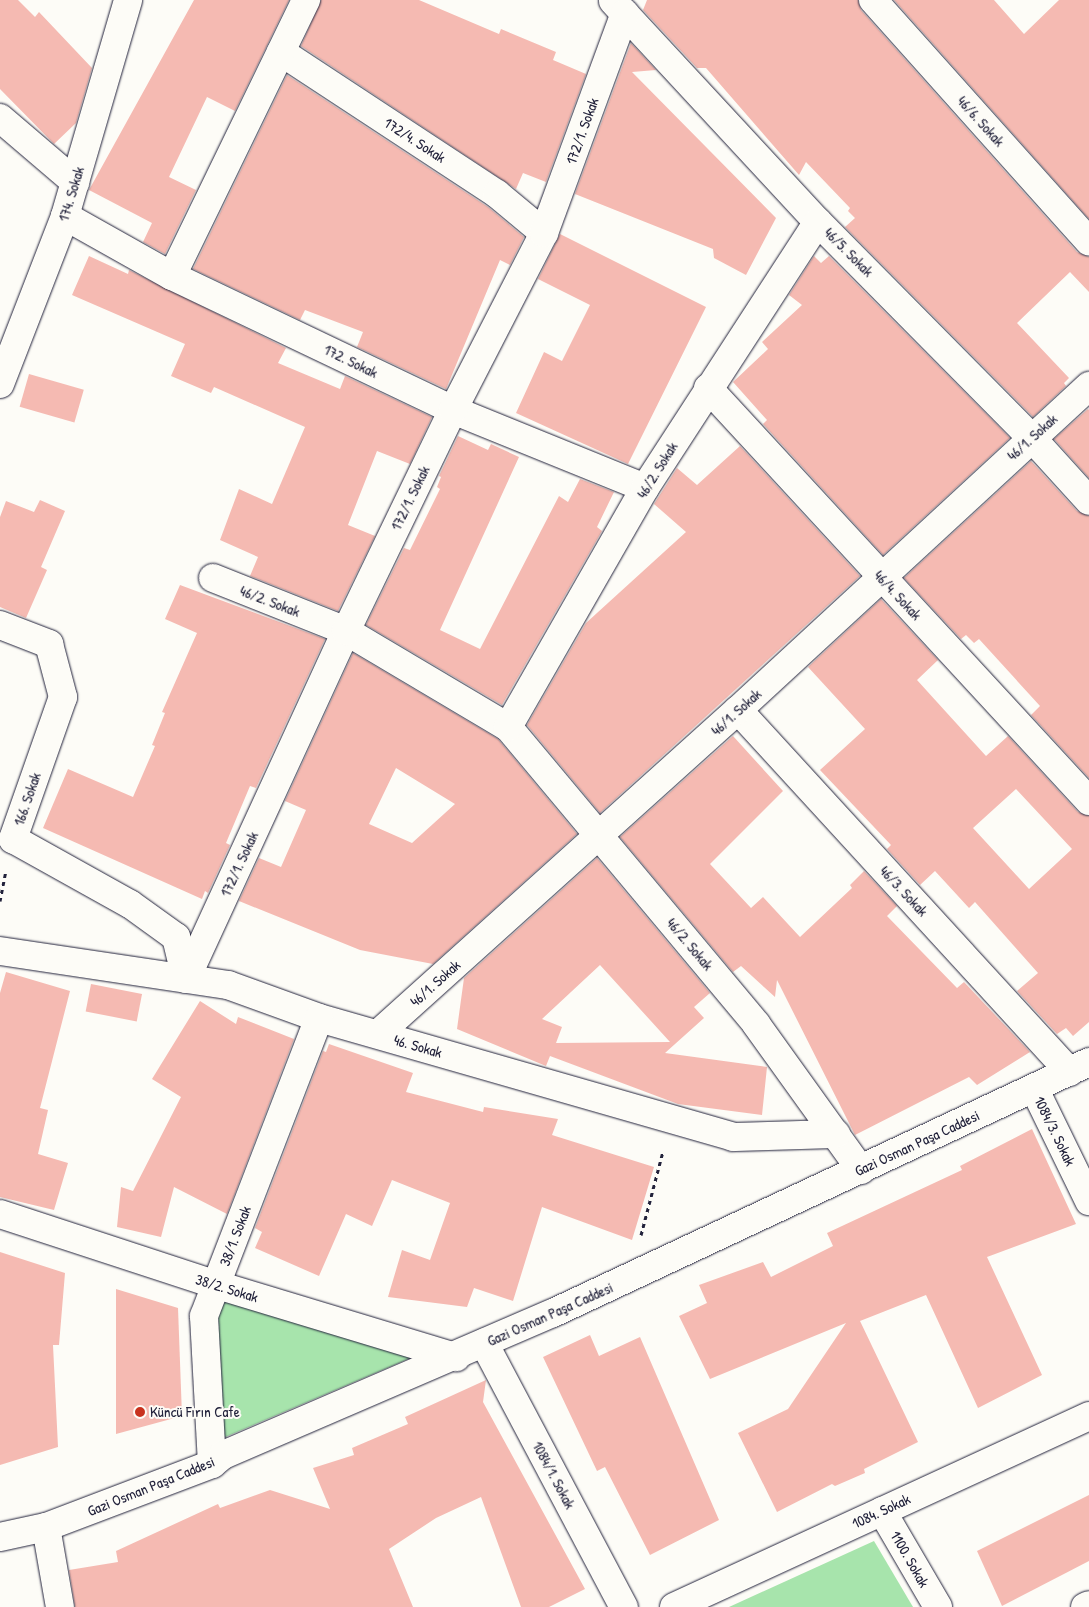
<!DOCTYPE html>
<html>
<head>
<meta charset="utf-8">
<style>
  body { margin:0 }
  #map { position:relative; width:1089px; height:1607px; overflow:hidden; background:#fdfcf7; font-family:"Patrick Hand",sans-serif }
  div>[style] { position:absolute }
  .green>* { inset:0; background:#a7e4ac }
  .building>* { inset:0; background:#f5bab2; transform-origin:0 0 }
  .path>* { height:3px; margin-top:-1.5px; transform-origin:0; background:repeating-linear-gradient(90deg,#22223b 0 4px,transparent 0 8px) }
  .roads { filter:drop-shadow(0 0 1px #22223b) drop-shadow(0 0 1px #22223b) }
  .street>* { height:28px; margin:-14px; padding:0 14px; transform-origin:14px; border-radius:14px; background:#fdfcf7 }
  .secondary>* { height:28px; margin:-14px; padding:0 14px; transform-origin:14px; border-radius:14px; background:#fdfcf7 }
  .dots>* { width:14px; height:14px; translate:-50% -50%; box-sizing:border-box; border:2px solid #fdfcf7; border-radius:50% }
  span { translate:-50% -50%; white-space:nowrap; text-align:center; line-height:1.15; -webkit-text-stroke:4px #fdfcf7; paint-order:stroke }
  .street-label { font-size:15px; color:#22223b }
  .poi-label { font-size:15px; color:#22223b }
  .left { translate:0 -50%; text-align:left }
</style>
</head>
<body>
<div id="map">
  <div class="green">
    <i style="clip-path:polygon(225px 1299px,413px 1357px,223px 1438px,215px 1318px)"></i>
    <i style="clip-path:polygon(874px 1541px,913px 1607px,729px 1607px)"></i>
  </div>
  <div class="building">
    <i style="clip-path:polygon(0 0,18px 0,35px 17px,39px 12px,92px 68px,76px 123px,54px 144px,0 89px)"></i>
    <i style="clip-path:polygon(194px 0,289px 0,235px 111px,207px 97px,169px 177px,196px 190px,165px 254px,143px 242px,152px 223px,89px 190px)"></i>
    <i style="clip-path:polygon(321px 0,419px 0,499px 34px,501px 29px,556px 52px,553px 60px,586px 74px,546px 182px,523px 173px,516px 189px,301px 46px)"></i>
    <i style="clip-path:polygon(647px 0,858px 0,861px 10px,1077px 252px,1089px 257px,1089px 292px,1070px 272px,1017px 323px,1069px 378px,1064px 383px,1066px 386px,1033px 417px,845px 227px,855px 218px,848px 211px,850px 208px,806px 162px,799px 175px,706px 68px,697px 68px,643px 10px)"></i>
    <i style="clip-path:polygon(894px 0,994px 0,1024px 34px,1059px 0,1089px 0,1089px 219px)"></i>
    <i style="clip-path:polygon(631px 43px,656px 70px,632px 72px,776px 218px,746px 275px,714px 258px,713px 249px,575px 194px)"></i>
    <i style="clip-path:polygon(287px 75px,488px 207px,524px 237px,510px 265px,500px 260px,446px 389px,357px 347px,363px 332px,305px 310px,300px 320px,193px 269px)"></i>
    <i style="clip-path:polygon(560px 234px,706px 307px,628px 464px,516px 413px,544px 352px,562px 361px,590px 305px,538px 279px)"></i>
    <i style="clip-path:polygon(89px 256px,128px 274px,129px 270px,286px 348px,278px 363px,340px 389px,345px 376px,432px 417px,410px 464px,377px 451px,348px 525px,375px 536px,338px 611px,250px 576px,258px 557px,220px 540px,239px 489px,272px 504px,305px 427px,214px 387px,211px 393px,171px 376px,185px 344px,72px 295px)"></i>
    <i style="clip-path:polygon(814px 256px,821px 263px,829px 256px,1010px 438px,883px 555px,763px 424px,767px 420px,733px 382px,768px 349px,762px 342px,802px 305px,789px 295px)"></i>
    <i style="left:29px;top:374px;width:57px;height:34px;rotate:16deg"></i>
    <i style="clip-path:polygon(1088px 409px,1089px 410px,1089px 478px,1054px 439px)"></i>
    <i style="clip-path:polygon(458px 436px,488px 450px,491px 444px,519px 457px,440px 630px,480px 649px,559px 496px,568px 502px,580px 479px,614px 492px,597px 527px,602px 531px,502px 705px,366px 625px,404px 548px,410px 550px,440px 489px,437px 487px,441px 477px,439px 476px)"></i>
    <i style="clip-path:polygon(740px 446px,860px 576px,600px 813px,527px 725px,586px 623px,686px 532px,654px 504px,677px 468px,697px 485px)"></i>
    <i style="clip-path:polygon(1031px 461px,1077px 511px,1089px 516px,1089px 778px,1031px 715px,1040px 706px,979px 639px,974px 643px,966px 635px,961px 639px,904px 578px)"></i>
    <i style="clip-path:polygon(40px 500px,65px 511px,41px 567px,47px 570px,26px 618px,0 607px,0 517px,6px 501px,34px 512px)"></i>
    <i style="clip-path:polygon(180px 585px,325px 639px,256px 788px,250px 786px,226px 843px,230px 845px,208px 893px,205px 891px,202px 899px,43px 828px,68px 769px,133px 797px,155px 746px,152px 745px,165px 713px,162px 712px,197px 633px,165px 619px)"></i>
    <i style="clip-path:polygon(evenodd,881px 599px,938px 660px,917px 680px,986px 756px,1008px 736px,1078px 812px,1089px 816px,1089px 1022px,1073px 1036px,1066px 1028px,1057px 1034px,1017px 991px,1038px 973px,975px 902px,969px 908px,935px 871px,920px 885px,887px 849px,891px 845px,820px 770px,865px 729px,808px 667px,881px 599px,1016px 789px,1072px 849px,1029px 889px,973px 828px,1016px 789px)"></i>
    <i style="clip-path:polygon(evenodd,353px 653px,498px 739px,577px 834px,433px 964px,360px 950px,239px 901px,259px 858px,281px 867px,306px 810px,285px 801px,353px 653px,396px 768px,455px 804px,412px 843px,369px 824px,396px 768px)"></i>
    <i style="clip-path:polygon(733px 736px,783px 791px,710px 864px,751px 908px,763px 897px,800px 937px,852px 888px,850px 885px,864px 871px,897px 906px,887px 916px,957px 988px,964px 982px,1030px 1052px,977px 1085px,969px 1077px,855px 1135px,777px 980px,775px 997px,741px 966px,733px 972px,620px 837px)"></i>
    <i style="clip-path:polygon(evenodd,597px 858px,710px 993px,694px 1007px,704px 1018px,665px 1053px,767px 1067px,762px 1115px,678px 1104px,550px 1056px,546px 1066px,457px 1029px,464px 978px,597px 858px,600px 965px,670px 1042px,556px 1043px,562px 1027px,542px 1019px,600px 965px)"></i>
    <i style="clip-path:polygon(6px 972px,70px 991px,40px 1108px,48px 1110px,38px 1154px,68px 1163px,54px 1210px,0 1197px,0 993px)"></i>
    <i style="left:91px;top:984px;width:52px;height:28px;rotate:11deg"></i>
    <i style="clip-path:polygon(200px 1001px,236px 1024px,238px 1017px,294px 1039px,227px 1214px,174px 1187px,161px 1237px,117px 1227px,121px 1187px,133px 1191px,181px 1097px,152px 1079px)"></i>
    <i style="clip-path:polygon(329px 1044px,413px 1073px,406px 1092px,483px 1112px,484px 1107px,558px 1119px,552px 1135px,654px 1167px,632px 1240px,542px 1207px,513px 1301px,474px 1288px,467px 1307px,388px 1297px,402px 1250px,430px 1260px,450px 1203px,392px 1180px,372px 1226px,346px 1214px,319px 1276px,255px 1248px,262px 1232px,255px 1228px,323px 1051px,326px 1052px)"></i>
    <i style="clip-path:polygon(1032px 1129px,1076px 1224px,987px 1257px,1042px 1375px,978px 1408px,926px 1295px,860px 1321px,918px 1442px,864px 1469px,865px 1473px,835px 1486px,832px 1484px,777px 1512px,738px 1433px,788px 1409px,846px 1323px,710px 1379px,679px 1316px,707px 1303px,699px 1285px,763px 1262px,771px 1277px,833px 1246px,827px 1233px,962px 1170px,960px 1166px)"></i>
    <i style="clip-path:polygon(0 1252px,65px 1273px,59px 1345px,53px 1345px,58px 1447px,0 1465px)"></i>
    <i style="clip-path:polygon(116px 1289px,178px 1308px,182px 1416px,116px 1434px)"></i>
    <i style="clip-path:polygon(590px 1335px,599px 1356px,640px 1337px,719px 1520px,650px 1555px,605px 1467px,597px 1471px,543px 1357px)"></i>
    <i style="clip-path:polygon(486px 1380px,483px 1402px,585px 1589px,549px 1607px,521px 1607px,481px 1497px,436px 1518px,389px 1549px,413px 1607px,75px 1607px,69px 1570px,118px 1562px,116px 1551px,218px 1504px,220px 1508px,270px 1490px,330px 1509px,313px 1468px,354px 1455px,352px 1448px,408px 1424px,405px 1417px)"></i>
    <i style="clip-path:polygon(1089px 1495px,1089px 1561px,1002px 1606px,977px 1551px)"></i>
  </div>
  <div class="path">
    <i style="left:0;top:901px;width:31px;rotate:-79deg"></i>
    <i style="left:641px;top:1235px;width:87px;rotate:-75.3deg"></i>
  </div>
  <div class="roads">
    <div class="street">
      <i style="left:873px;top:0;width:324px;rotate:48.2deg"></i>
      <i style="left:613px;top:1px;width:301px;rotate:47.2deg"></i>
      <i style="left:818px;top:222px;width:303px;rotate:45.3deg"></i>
      <i style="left:1031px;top:437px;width:86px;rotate:47.8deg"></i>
      <i style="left:281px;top:52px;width:258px;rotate:33.3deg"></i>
      <i style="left:497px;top:194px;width:61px;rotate:39.7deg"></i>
      <i style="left:0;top:118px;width:99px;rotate:40.5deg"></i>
      <i style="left:65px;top:216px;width:123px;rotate:29.3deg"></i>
      <i style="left:172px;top:276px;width:311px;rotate:25.5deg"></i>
      <i style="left:453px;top:410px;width:207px;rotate:22.1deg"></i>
      <i style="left:172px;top:276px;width:307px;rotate:-64.1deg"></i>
      <i style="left:0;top:384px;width:180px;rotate:-68.8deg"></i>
      <i style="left:65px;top:216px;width:225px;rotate:-73.7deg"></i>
      <i style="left:708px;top:388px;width:562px;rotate:47.31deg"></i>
      <i style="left:213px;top:578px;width:143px;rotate:21.7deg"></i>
      <i style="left:346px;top:631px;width:188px;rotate:30.7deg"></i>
      <i style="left:508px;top:727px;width:387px;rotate:50.1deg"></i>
      <i style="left:756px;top:1024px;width:180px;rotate:54.3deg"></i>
      <i style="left:0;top:625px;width:53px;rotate:21.2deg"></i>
      <i style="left:49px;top:644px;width:55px;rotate:75.2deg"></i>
      <i style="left:63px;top:697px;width:151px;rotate:109.4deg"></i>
      <i style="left:13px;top:839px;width:134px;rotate:29.1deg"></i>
      <i style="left:130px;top:904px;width:57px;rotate:35.7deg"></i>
      <i style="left:176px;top:937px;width:43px;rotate:76.6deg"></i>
      <i style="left:738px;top:710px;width:491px;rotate:47.5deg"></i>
      <i style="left:508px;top:727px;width:275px;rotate:-60.2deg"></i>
      <i style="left:645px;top:488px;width:317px;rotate:-57deg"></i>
      <i style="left:0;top:951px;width:231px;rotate:8.5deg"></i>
      <i style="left:228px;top:985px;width:97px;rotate:19.9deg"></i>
      <i style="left:319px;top:1018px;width:431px;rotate:16deg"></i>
      <i style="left:733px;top:1137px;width:103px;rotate:-1.7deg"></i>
      <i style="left:186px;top:979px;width:383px;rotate:-65.3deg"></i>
      <i style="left:346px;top:631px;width:246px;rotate:-64.2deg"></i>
      <i style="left:453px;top:410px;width:199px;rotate:-62.8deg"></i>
      <i style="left:544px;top:233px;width:234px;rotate:-69.8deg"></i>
      <i style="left:378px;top:1034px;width:484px;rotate:-42deg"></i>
      <i style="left:738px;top:710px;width:478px;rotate:-42.7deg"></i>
      <i style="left:1034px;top:1088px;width:126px;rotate:64deg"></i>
      <i style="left:0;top:1214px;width:228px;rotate:18.1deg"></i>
      <i style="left:217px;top:1285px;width:250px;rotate:16.8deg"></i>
      <i style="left:484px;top:1343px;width:299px;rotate:62.1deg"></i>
      <i style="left:212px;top:1464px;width:148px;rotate:-93.1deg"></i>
      <i style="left:204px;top:1316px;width:319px;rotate:-68.9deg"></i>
      <i style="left:882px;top:1511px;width:111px;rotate:59.7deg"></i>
      <i style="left:46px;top:1527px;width:81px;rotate:80.1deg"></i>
      <i style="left:674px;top:1607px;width:457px;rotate:-24.7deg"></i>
      <i style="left:1085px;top:1607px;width:4px;rotate:-27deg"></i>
    </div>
    <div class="secondary">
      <i style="left:0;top:1537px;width:47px;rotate:-12.3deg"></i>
      <i style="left:46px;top:1527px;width:178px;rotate:-20.8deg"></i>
      <i style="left:212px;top:1464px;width:14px;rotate:-39deg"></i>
      <i style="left:223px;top:1455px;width:359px;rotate:-23.3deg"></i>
      <i style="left:553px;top:1313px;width:592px;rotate:-25.09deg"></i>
    </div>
  </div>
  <div class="dots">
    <i style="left:140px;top:1412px;background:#c8321e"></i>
  </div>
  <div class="street-label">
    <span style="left:981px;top:121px;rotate:48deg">46/6. Sokak</span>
    <span style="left:582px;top:131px;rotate:-70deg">172/1. Sokak</span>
    <span style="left:415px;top:140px;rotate:33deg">172/4. Sokak</span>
    <span style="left:71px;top:194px;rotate:-73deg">174. Sokak</span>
    <span style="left:849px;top:252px;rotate:45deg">46/5. Sokak</span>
    <span style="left:351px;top:361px;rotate:26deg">172. Sokak</span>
    <span style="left:1032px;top:437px;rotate:-42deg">46/1. Sokak</span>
    <span style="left:657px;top:470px;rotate:-58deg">46/2. Sokak</span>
    <span style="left:410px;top:498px;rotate:-64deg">172/1. Sokak</span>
    <span style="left:898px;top:595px;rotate:47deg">46/4. Sokak</span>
    <span style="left:270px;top:601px;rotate:21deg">46/2. Sokak</span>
    <span style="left:736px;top:712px;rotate:-42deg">46/1. Sokak</span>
    <span style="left:27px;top:799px;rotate:-71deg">166. Sokak</span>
    <span style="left:239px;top:864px;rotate:-65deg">172/1. Sokak</span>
    <span style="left:904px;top:891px;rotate:47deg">46/3. Sokak</span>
    <span style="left:690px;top:944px;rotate:50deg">46/2. Sokak</span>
    <span style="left:435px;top:983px;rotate:-42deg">46/1. Sokak</span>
    <span style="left:418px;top:1046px;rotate:16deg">46. Sokak</span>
    <span style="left:1055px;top:1131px;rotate:64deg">1084/3. Sokak</span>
    <span style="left:917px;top:1143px;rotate:-25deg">Gazi Osman Paşa Caddesi</span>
    <span style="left:235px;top:1236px;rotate:-69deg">38/1. Sokak</span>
    <span style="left:227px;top:1288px;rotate:17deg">38/2. Sokak</span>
    <span style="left:550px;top:1314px;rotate:-24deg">Gazi Osman Paşa Caddesi</span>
    <span style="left:554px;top:1475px;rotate:62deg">1084/1. Sokak</span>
    <span style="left:151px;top:1486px;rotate:-22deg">Gazi Osman Paşa Caddesi</span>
    <span style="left:881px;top:1511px;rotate:-25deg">1084. Sokak</span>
    <span style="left:910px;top:1559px;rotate:60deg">1100. Sokak</span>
  </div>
  <div class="poi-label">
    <span class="left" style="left:150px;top:1412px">Küncü Fırın Cafe</span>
  </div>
</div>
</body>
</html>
